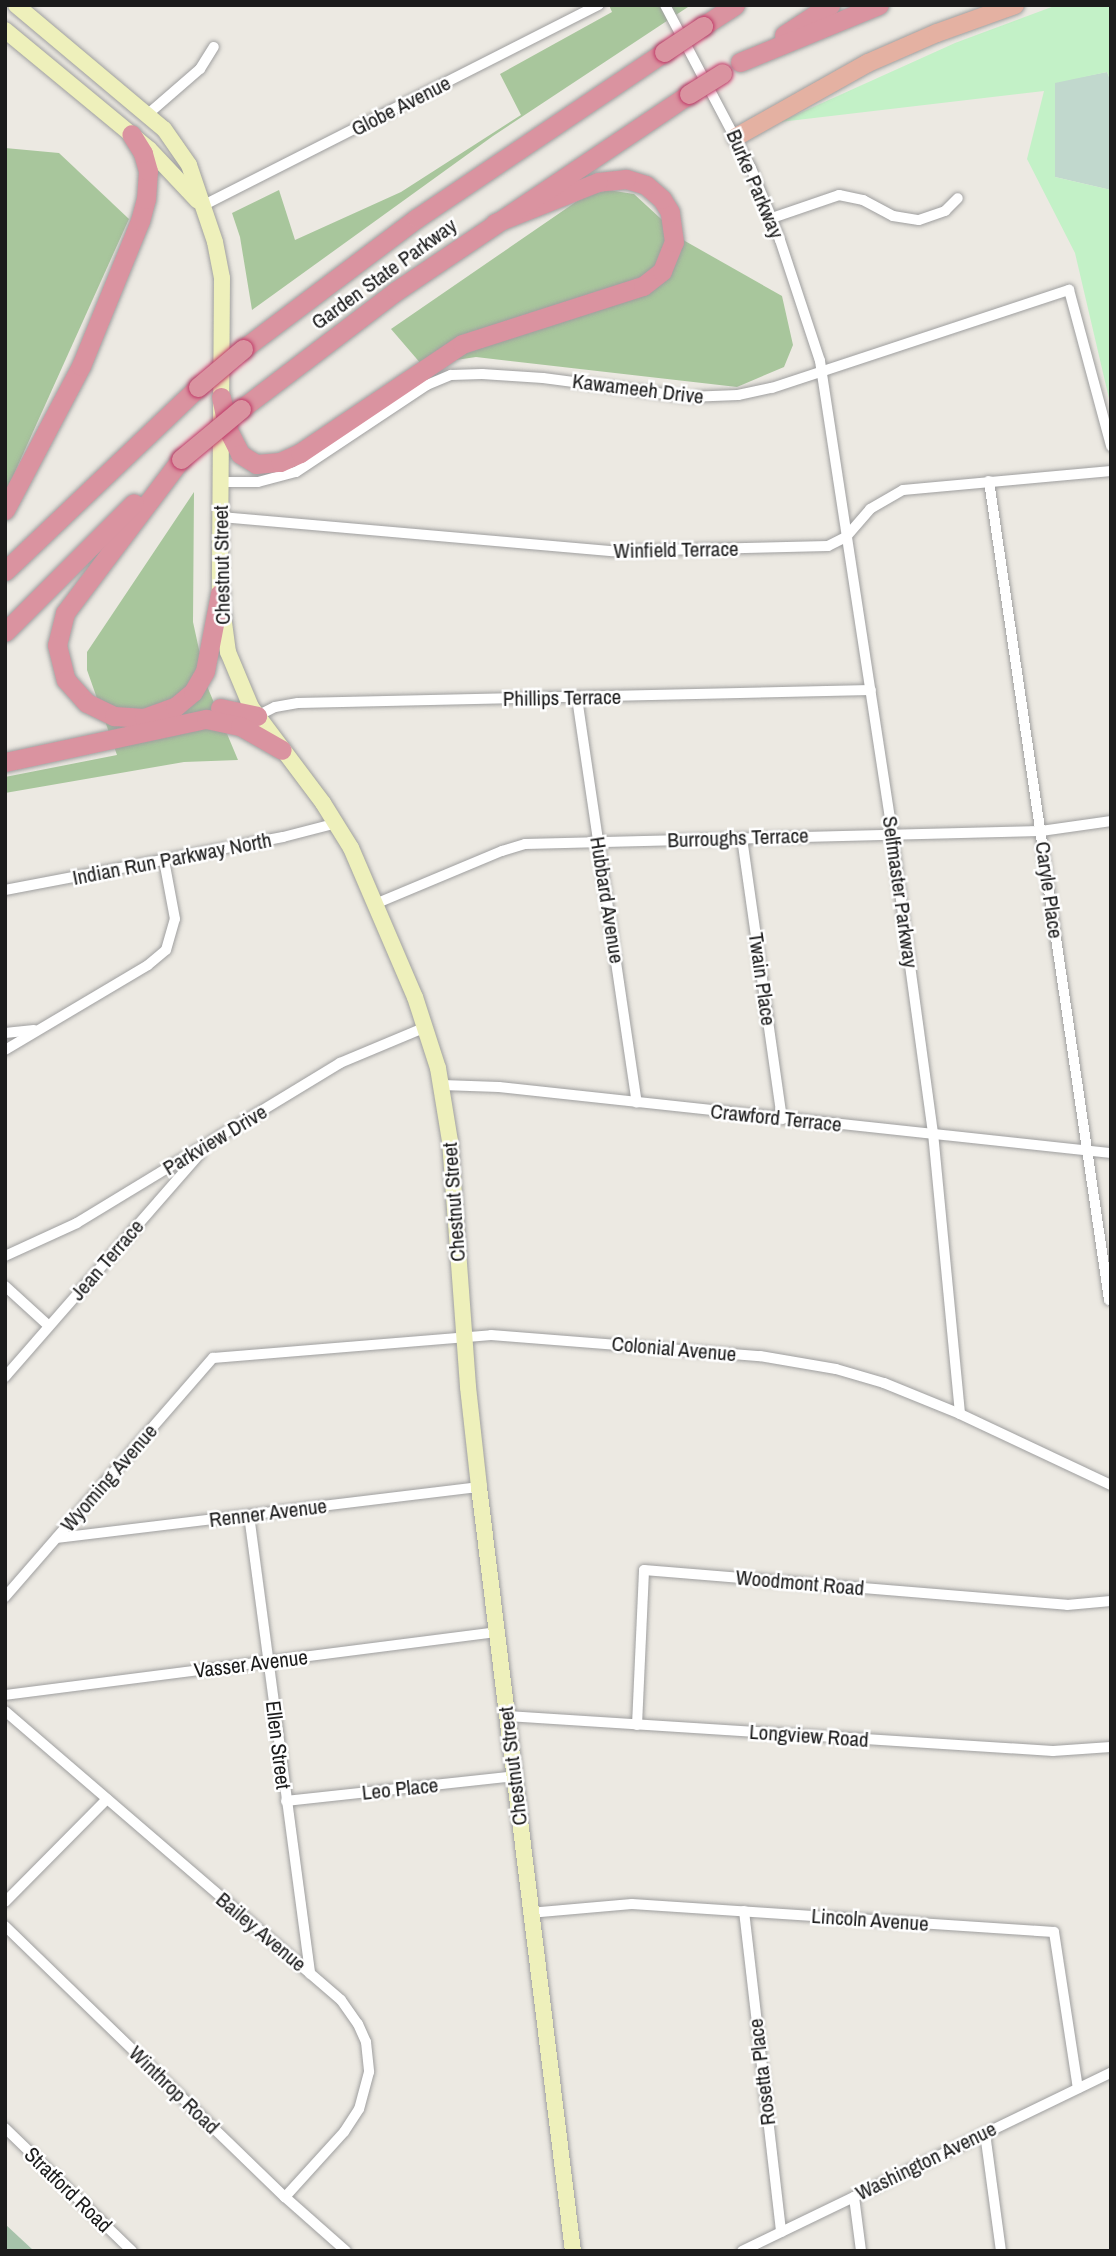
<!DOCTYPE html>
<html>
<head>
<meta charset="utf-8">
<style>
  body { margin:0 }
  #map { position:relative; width:1116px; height:2256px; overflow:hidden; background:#ece9e2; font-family:"Archivo Narrow",sans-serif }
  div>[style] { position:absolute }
  .forest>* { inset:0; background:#a8c69c }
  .wetland>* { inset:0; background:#c1d8cd }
  .cemetery>* { inset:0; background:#a6c2aa }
  .park>* { inset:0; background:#c3f1c7 }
  .roads { filter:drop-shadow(0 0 2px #9f9f9f) drop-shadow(0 0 2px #9f9f9f) }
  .minor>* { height:10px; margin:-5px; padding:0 5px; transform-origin:5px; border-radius:5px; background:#fff }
  .secondary>* { height:16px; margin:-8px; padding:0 8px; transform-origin:8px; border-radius:8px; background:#eef0bb }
  .trunk>* { height:18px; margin:-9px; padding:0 9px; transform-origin:9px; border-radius:9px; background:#e4b1a2 }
  .motorway>* { height:19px; margin:-9.5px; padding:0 9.5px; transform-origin:9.5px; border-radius:9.5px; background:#da93a0 }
  .bridges { filter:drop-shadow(0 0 2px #c03967) drop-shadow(0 0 2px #c03967) }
  .motorway-bridge>* { height:19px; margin:-9.5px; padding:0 9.5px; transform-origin:9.5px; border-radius:9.5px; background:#da93a0 }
  span { translate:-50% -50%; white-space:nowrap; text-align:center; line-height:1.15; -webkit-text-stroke:5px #fff; paint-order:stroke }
  .street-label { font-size:21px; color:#1b1b1b }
  .frame { position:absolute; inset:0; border:7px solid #1b1b1b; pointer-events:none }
</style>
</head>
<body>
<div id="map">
  <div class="forest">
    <i style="clip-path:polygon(609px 5px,691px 5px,493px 136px,252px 310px,240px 237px,232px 213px,279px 190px,295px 240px,401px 192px,521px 115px,500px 74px,612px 12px)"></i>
    <i style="clip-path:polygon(5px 148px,59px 153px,129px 219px,5px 494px)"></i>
    <i style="clip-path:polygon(608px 190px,634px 194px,685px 241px,782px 296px,793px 345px,784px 367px,737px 387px,476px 357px,422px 365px,391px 329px,583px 197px)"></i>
    <i style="clip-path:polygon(194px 492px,193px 622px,207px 686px,238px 760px,184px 762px,5px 793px,5px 777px,117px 755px,87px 670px,87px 652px)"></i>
  </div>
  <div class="wetland">
    <i style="clip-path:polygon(1107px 72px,1111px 82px,1111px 190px,1055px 177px,1055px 82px)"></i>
  </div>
  <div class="cemetery">
    <i style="clip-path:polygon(5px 2224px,34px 2251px,5px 2251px)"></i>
  </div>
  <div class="park">
    <i style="clip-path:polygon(1057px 5px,1111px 5px,1111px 82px,1107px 72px,1055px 83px,1055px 177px,1111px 190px,1111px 407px,1075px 253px,1027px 159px,1044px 91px,780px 122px,955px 43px)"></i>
  </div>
  <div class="roads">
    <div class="minor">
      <i style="left:665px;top:5px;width:184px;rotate:62.2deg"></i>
      <i style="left:751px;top:168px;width:78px;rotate:68.1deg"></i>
      <i style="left:780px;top:240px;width:127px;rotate:71.7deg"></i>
      <i style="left:820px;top:361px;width:478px;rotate:81.3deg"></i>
      <i style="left:892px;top:834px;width:302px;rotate:82.2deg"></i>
      <i style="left:933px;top:1133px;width:282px;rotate:84.5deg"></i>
      <i style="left:148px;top:114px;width:69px;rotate:-40.9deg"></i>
      <i style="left:200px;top:69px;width:26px;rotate:-58deg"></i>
      <i style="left:202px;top:206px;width:445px;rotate:-26.9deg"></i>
      <i style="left:772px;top:218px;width:71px;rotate:-18.9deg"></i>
      <i style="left:839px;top:195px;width:25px;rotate:12deg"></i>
      <i style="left:863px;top:200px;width:34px;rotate:28deg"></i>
      <i style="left:893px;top:216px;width:26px;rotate:9deg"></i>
      <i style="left:919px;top:220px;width:28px;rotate:-19deg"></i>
      <i style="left:945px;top:211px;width:18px;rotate:-45deg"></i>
      <i style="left:989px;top:481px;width:828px;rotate:81.66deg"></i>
      <i style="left:221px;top:482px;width:37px"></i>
      <i style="left:258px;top:482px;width:39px;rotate:-15deg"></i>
      <i style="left:296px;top:472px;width:157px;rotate:-33.6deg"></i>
      <i style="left:427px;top:385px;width:26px;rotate:-23deg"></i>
      <i style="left:451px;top:375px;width:31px;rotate:-2deg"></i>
      <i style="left:482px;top:374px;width:61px;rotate:3.8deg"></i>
      <i style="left:543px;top:378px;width:146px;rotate:7.5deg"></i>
      <i style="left:688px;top:397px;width:50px;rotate:-2.3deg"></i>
      <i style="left:738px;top:395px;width:35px;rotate:-12deg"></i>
      <i style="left:772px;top:388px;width:313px;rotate:-18.3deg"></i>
      <i style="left:1069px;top:290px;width:162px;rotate:74.9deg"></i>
      <i style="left:221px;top:517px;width:393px;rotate:5deg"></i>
      <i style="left:613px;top:551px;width:215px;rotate:-1.3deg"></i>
      <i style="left:828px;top:546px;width:20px;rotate:-27deg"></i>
      <i style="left:846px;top:537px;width:37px;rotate:-49deg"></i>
      <i style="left:870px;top:509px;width:38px;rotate:-30deg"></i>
      <i style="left:903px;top:490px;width:209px;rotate:-5.2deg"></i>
      <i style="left:577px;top:698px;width:409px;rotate:81.6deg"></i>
      <i style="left:257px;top:716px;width:20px;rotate:-27deg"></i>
      <i style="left:275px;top:707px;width:23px;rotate:-10deg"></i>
      <i style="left:298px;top:703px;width:573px;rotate:-1.3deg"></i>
      <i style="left:742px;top:838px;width:284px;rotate:81.9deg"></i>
      <i style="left:5px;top:890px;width:283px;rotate:-10.8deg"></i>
      <i style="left:283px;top:837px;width:56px;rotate:-14.5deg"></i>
      <i style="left:375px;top:904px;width:138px;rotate:-22.7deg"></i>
      <i style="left:502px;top:851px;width:24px;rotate:-17deg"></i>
      <i style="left:525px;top:844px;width:516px;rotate:-1.44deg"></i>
      <i style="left:1041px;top:831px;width:71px;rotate:-8.1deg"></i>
      <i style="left:5px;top:1033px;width:29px;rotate:-6deg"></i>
      <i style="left:5px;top:1050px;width:166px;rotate:-30.7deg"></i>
      <i style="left:148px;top:965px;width:23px;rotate:-40deg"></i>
      <i style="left:166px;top:950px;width:32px;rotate:-74deg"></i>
      <i style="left:175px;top:919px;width:60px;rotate:-100.6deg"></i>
      <i style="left:442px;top:1085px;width:57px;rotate:2deg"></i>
      <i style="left:499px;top:1087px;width:616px;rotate:6.16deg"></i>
      <i style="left:5px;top:1256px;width:79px;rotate:-24.6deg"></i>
      <i style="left:77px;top:1223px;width:308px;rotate:-31.3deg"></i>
      <i style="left:340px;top:1063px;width:93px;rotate:-22.7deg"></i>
      <i style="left:5px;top:1286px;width:59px;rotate:42.3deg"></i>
      <i style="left:5px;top:1377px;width:298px;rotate:-48.9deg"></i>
      <i style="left:249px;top:1515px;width:463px;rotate:82.4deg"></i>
      <i style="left:57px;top:1538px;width:425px;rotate:-6.9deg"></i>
      <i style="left:5px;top:1597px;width:317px;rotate:-49deg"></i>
      <i style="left:213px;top:1358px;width:279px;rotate:-4.7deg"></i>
      <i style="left:491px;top:1335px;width:270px;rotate:4.5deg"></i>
      <i style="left:760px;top:1356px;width:77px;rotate:9.7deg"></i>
      <i style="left:836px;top:1369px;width:50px;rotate:16.3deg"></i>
      <i style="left:884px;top:1383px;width:82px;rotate:22.2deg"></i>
      <i style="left:960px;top:1414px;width:167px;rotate:25.2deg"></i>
      <i style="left:5px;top:1695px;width:496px;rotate:-7.3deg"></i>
      <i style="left:5px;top:1711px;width:443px;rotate:40.7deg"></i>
      <i style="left:341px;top:2000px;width:29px;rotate:55deg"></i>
      <i style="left:358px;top:2024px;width:20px;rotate:66deg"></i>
      <i style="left:366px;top:2042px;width:30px;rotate:84deg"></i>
      <i style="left:369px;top:2072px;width:38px;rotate:105deg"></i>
      <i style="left:359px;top:2109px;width:27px;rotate:123deg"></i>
      <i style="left:344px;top:2132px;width:88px;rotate:132.2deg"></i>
      <i style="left:507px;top:1716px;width:547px;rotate:3.67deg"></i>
      <i style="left:1053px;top:1751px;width:58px;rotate:-3.9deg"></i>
      <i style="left:637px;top:1725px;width:155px;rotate:-87.4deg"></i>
      <i style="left:644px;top:1570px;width:424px;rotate:4.7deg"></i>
      <i style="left:1067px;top:1605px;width:44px;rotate:-5.2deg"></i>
      <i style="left:286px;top:1801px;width:230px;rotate:-6.2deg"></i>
      <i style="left:5px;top:1902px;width:145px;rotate:-45.3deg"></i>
      <i style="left:744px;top:1911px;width:323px;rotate:83.4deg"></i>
      <i style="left:529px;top:1913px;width:103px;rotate:-5deg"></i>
      <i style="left:632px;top:1904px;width:423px;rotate:3.8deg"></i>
      <i style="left:1054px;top:1932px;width:158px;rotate:81.3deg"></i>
      <i style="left:5px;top:1926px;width:390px;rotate:44.1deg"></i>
      <i style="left:285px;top:2197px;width:81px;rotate:41.5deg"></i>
      <i style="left:5px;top:2128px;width:177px;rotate:44.1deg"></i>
      <i style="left:985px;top:2133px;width:119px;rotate:82.3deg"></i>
      <i style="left:854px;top:2197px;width:54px;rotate:82.6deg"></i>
      <i style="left:742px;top:2251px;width:410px;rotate:-25.8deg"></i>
    </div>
    <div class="secondary">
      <i style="left:16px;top:5px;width:193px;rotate:40deg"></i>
      <i style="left:164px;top:129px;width:44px;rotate:55.2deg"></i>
      <i style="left:189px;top:165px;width:81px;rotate:71.3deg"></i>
      <i style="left:215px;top:242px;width:37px;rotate:79deg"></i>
      <i style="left:222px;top:278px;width:315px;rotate:90.4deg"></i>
      <i style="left:220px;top:593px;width:60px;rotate:82.3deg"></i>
      <i style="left:228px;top:652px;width:60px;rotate:67.3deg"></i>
      <i style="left:251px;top:707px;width:120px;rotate:53.1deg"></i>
      <i style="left:323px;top:803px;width:53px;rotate:58.1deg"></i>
      <i style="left:351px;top:848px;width:162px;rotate:66.8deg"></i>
      <i style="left:415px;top:997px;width:75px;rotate:72.1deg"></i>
      <i style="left:438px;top:1068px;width:74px;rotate:80.7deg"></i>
      <i style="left:450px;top:1141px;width:247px;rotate:85.8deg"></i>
      <i style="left:468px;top:1387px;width:101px;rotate:83.7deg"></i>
      <i style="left:479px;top:1487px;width:770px;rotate:82.99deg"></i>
      <i style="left:5px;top:30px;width:187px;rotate:39.6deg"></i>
      <i style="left:149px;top:149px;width:71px;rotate:46.7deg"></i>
    </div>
    <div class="trunk">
      <i style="left:736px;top:137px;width:151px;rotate:-29.3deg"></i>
      <i style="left:868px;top:63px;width:75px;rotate:-23.5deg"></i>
      <i style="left:937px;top:33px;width:83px;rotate:-19.7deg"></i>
    </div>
    <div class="motorway">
      <i style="left:703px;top:26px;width:38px;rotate:-33deg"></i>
      <i style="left:784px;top:35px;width:55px;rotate:-33.1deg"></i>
      <i style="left:740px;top:62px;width:150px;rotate:-22.3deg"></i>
      <i style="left:243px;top:349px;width:218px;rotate:-37deg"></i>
      <i style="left:417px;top:218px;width:298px;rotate:-33.9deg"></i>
      <i style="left:221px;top:397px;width:34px;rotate:78deg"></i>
      <i style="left:228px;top:430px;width:27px;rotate:63deg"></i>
      <i style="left:240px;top:454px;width:19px;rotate:32deg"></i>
      <i style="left:256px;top:464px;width:24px;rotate:-5deg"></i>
      <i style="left:280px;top:462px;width:22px;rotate:-24deg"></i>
      <i style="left:300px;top:453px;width:195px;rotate:-33.9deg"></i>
      <i style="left:462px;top:344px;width:190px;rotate:-17.8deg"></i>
      <i style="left:643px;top:286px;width:24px;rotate:-38deg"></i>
      <i style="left:662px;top:271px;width:31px;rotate:-68deg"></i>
      <i style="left:674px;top:242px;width:30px;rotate:-98deg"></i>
      <i style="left:670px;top:212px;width:15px;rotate:-122deg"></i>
      <i style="left:662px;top:199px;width:21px;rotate:-139deg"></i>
      <i style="left:646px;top:185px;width:21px;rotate:-163deg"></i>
      <i style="left:626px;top:179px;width:28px;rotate:174deg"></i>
      <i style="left:598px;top:182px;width:111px;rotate:158.3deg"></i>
      <i style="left:241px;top:409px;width:195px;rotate:-37.3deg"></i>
      <i style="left:396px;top:291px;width:353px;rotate:-33.9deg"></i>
      <i style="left:181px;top:459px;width:193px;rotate:127deg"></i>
      <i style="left:65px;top:613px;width:33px;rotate:104deg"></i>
      <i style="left:57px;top:645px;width:36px;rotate:76deg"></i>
      <i style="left:66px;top:680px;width:31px;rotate:48deg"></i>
      <i style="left:87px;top:703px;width:30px;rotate:26deg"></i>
      <i style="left:114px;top:716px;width:30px;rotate:4deg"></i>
      <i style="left:144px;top:718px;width:33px;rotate:-20deg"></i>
      <i style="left:175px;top:707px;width:23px;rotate:-40deg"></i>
      <i style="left:193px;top:692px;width:24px;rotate:-60deg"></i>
      <i style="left:205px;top:671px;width:79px;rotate:-79.1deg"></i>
      <i style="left:5px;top:510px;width:163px;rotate:-62.2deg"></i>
      <i style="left:81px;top:366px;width:157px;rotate:-67.9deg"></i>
      <i style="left:140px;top:221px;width:23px;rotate:-75deg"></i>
      <i style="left:146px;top:199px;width:28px;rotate:-86deg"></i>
      <i style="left:148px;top:171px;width:19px;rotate:-106deg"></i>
      <i style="left:143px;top:153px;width:22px;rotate:-122deg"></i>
      <i style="left:5px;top:571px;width:267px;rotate:-43.6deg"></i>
      <i style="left:5px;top:632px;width:182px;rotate:-45deg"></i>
      <i style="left:220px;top:708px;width:38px;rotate:12deg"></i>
      <i style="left:5px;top:762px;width:206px;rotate:-12.1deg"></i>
      <i style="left:206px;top:719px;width:35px;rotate:12deg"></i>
      <i style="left:240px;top:726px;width:48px;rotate:29.7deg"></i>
    </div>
  </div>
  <div class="bridges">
    <div class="motorway-bridge">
      <i style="left:664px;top:52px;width:47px;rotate:-33.7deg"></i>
      <i style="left:689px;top:94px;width:39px;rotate:-32deg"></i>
      <i style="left:198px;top:387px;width:59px;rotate:-40.2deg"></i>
      <i style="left:181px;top:459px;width:78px;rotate:-39.8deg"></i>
    </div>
  </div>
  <div class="street-label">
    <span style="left:401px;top:106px;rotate:-27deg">Globe Avenue</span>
    <span style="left:755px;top:184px;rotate:67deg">Burke Parkway</span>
    <span style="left:384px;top:274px;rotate:-36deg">Garden State Parkway</span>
    <span style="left:638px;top:389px;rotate:7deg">Kawameeh Drive</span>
    <span style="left:676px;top:550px;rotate:-1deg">Winfield Terrace</span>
    <span style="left:222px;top:565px;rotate:-91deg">Chestnut Street</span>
    <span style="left:562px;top:698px;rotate:-1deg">Phillips Terrace</span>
    <span style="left:738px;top:838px;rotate:-2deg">Burroughs Terrace</span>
    <span style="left:172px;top:859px;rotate:-11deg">Indian Run Parkway North</span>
    <span style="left:1049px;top:890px;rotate:82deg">Caryle Place</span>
    <span style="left:900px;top:892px;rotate:82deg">Selfmaster Parkway</span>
    <span style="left:607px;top:900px;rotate:81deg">Hubbard Avenue</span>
    <span style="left:762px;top:979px;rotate:82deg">Twain Place</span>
    <span style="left:776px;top:1118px;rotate:6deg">Crawford Terrace</span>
    <span style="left:215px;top:1140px;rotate:-31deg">Parkview Drive</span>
    <span style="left:454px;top:1202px;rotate:-94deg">Chestnut Street</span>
    <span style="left:107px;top:1260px;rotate:-49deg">Jean Terrace</span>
    <span style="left:674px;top:1349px;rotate:5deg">Colonial Avenue</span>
    <span style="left:109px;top:1478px;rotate:-49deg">Wyoming Avenue</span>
    <span style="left:268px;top:1513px;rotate:-7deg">Renner Avenue</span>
    <span style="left:800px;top:1583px;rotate:5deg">Woodmont Road</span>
    <span style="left:251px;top:1664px;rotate:-7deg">Vasser Avenue</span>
    <span style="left:809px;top:1736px;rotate:4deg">Longview Road</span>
    <span style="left:278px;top:1745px;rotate:83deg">Ellen Street</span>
    <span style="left:513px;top:1766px;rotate:-97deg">Chestnut Street</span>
    <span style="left:400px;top:1789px;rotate:-6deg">Leo Place</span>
    <span style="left:870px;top:1920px;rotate:4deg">Lincoln Avenue</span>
    <span style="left:261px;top:1932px;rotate:40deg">Bailey Avenue</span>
    <span style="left:762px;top:2072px;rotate:-97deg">Rosetta Place</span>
    <span style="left:174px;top:2090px;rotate:44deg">Winthrop Road</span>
    <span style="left:926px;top:2161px;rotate:-26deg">Washington Avenue</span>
    <span style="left:68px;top:2190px;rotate:44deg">Stratford Road</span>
  </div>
  <div class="frame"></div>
</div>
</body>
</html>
